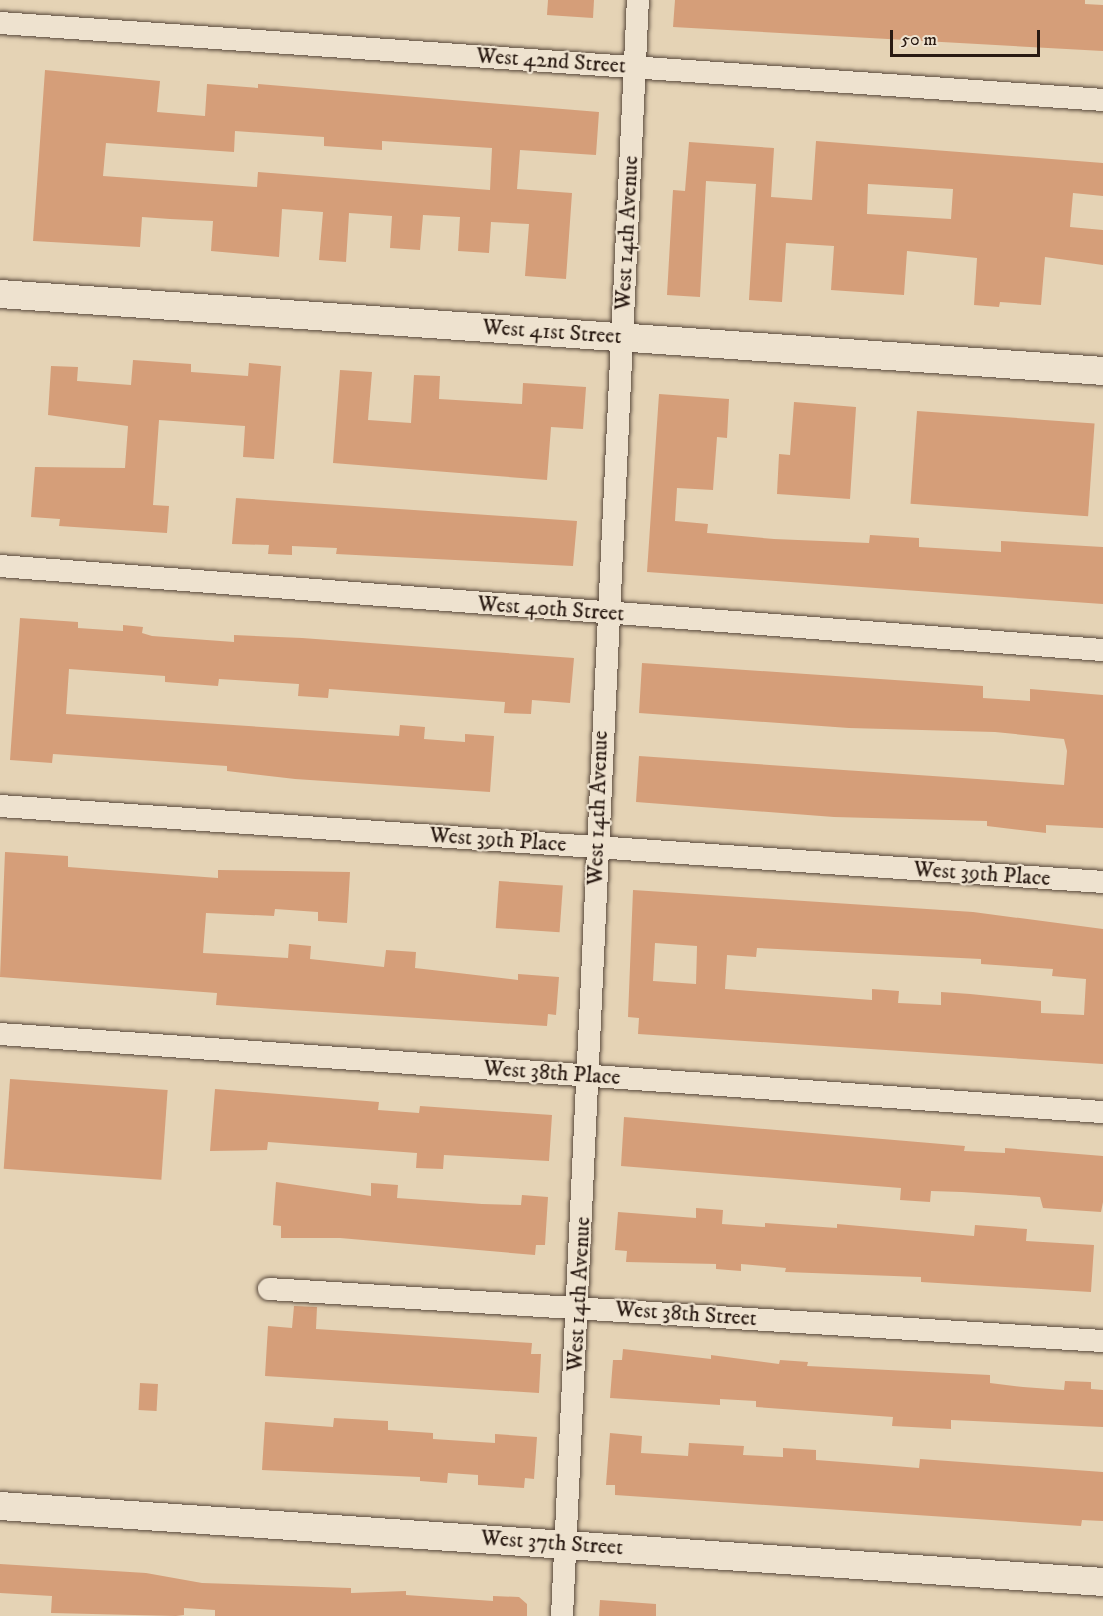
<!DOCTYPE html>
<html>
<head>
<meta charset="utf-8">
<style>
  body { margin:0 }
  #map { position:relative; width:1103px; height:1616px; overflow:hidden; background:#e5d3b5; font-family:"IM FELL DW Pica",serif }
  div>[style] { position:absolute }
  .building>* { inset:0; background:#d59e79; transform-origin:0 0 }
  .roads { filter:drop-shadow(0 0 2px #58483b) drop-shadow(0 0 2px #58483b) }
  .minor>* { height:22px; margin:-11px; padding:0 11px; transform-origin:11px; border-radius:11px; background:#eee2cf }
  .tertiary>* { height:28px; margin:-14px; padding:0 14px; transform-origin:14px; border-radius:14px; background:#eee2cf }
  span { translate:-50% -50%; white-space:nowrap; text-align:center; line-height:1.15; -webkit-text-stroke:4.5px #eee2cf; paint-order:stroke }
  .street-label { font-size:22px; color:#291a12 }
  .scale { position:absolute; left:890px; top:30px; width:150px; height:27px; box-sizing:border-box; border:3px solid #291a12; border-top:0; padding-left:8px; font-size:18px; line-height:21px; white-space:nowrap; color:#291a12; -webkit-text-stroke:4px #eee2cf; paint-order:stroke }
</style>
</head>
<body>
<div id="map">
  <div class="building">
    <i style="clip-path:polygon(548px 0,594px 0,593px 18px,547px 15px)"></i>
    <i style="clip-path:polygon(675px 0,1085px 0,1085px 4px,1103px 5px,1103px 51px,673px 27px)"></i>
    <i style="clip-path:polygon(evenodd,45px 70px,160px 81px,157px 112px,205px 116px,207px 84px,258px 88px,258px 84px,599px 112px,596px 155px,520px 150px,517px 189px,572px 193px,566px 279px,525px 276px,529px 224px,491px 222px,489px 253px,458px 251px,460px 217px,423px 215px,420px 250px,390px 248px,392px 216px,349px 213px,346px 262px,319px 260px,323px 212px,282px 209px,279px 257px,211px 251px,213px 221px,170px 219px,142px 217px,140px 247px,33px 241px,45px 70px,235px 131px,324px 137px,324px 146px,382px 150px,382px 141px,492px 148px,490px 190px,258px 172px,257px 187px,103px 176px,106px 143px,234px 152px,235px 131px)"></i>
    <i style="clip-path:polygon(evenodd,816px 141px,1103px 163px,1103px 196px,1073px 193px,1070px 227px,1103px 230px,1103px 265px,1045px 257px,1041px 305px,1000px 302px,999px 307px,974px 305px,977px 258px,907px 251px,904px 295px,831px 290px,834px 246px,786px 243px,782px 302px,749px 300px,756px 184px,706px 181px,700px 297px,667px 295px,673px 190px,685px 191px,689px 142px,774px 148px,771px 197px,812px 200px,816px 141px,868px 184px,953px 189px,951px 219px,867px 214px,868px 184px)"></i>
    <i style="clip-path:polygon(133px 360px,191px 364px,191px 372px,248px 376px,249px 363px,281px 366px,274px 459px,243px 457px,245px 426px,159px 420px,153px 505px,169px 506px,167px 533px,59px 526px,60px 519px,31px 517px,35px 467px,125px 468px,128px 426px,48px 415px,51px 366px,78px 367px,77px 381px,131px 385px)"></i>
    <i style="clip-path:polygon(340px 370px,372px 372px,368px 420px,411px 423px,414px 375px,440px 376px,439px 399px,522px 404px,523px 383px,586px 387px,583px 429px,551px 427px,547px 480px,333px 463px)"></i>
    <i style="clip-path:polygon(659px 394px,729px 399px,727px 438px,717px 437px,713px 490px,677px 488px,675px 521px,708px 524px,707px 533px,774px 539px,869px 543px,870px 535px,919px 538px,919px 547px,1001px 552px,1001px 541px,1103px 547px,1103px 604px,647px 572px)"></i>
    <i style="clip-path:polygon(794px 402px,856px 407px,850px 499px,777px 494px,779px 454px,790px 455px)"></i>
    <i style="left:917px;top:411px;width:178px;height:93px;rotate:4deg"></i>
    <i style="clip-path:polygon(236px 498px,577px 521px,573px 566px,336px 554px,337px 548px,292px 546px,292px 555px,268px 554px,269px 545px,232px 544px)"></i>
    <i style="clip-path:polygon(20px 618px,78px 622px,78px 628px,123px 631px,123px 625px,143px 627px,142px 633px,152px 636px,234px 642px,234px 635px,302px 638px,574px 658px,570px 703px,532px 700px,531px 714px,504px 713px,505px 702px,329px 689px,328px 698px,298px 696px,299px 684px,219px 679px,218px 686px,165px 682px,165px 676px,69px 669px,66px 714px,399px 736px,400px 725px,425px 727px,424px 739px,465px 742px,465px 734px,494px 736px,490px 792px,295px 779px,227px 771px,227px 766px,53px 754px,52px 763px,10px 760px)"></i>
    <i style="clip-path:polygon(642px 663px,983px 686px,983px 698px,1030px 701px,1030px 689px,1103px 695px,1103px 828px,1046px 825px,1046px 833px,987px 826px,987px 821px,834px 817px,636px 802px,639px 756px,1064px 785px,1067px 751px,1064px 739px,995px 732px,849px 728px,639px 713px)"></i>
    <i style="clip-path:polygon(5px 852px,68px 856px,68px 867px,218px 878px,218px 870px,350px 872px,347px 923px,318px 921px,318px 912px,275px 909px,274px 916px,206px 913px,203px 953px,288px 958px,289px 944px,311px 946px,310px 959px,384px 967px,386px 950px,416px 952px,415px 968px,518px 980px,518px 974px,559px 977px,556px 1015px,548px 1014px,547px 1026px,274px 1009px,216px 1005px,217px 993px,0 977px)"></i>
    <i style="left:499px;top:881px;width:64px;height:47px;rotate:4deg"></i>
    <i style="clip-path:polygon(evenodd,633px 890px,973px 912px,1103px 929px,1103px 1064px,638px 1034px,639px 1018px,628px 1017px,633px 890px,655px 943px,697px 946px,696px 984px,653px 981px,655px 943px,633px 890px,757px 948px,981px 959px,981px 964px,1053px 969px,1052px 976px,1086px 979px,1084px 1015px,1041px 1013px,1041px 1001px,970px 994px,941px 992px,941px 1005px,898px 1003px,899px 991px,872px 989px,872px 1000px,725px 989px,727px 955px,756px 957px,757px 948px)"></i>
    <i style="left:10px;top:1079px;width:158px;height:90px;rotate:4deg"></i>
    <i style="clip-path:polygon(215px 1089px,379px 1102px,378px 1110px,419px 1113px,420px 1106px,552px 1115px,549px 1161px,444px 1155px,443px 1169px,416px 1168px,417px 1153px,268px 1142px,267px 1150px,210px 1151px)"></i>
    <i style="clip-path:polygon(624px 1117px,965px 1146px,964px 1151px,1005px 1153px,1005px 1148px,1103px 1156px,1103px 1202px,1101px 1212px,1043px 1208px,1040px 1197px,962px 1192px,931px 1191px,930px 1202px,900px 1200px,901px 1188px,621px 1166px)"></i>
    <i style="clip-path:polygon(276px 1182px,371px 1196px,371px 1183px,398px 1185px,397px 1198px,482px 1204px,521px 1205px,522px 1195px,548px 1197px,545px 1245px,536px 1245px,535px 1255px,340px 1238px,281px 1238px,281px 1226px,273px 1225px)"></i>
    <i style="clip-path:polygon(696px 1208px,723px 1210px,722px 1224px,765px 1227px,765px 1223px,837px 1228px,837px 1224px,974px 1236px,975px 1225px,1027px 1229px,1026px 1241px,1094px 1245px,1091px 1292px,921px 1282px,921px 1277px,785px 1272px,786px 1268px,741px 1264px,741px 1271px,716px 1269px,716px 1264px,626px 1262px,627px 1251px,615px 1250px,618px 1212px,696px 1218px)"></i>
    <i style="clip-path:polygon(294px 1306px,317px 1307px,316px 1329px,532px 1343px,531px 1354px,541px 1354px,539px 1393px,265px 1376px,268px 1326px,292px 1328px)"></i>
    <i style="clip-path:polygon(623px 1349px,711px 1359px,711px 1355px,779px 1364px,780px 1360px,808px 1362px,807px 1366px,990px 1375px,990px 1383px,1023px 1387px,1064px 1390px,1065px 1381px,1091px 1382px,1091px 1389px,1103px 1390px,1103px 1427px,951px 1420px,951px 1429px,892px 1426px,893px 1417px,756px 1407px,756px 1401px,720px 1399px,720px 1405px,610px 1398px,613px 1360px,622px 1360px)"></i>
    <i style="left:140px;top:1383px;width:18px;height:27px;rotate:3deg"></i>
    <i style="clip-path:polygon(334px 1418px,388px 1421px,388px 1430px,433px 1433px,433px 1439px,495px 1443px,495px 1434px,537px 1437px,534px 1479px,525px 1478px,524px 1488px,478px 1485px,478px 1475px,448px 1473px,447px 1483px,420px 1481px,420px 1477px,262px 1470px,265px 1422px,333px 1427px)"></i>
    <i style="clip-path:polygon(610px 1433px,642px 1436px,641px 1453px,688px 1456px,689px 1443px,744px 1446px,743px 1455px,783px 1457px,783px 1448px,816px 1450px,816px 1460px,882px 1465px,919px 1468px,920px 1459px,1103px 1472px,1103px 1521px,1082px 1520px,1081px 1526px,615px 1495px,615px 1485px,606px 1485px)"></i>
    <i style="clip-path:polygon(0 1564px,146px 1573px,202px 1583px,351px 1588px,351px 1593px,406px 1591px,406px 1595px,493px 1601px,493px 1596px,519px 1597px,527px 1604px,527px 1616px,215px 1616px,215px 1610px,184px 1608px,184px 1615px,176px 1616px,51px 1613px,52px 1596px,0 1593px)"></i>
    <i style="clip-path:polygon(600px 1600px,656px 1604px,656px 1616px,599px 1616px)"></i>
  </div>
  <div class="roads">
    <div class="minor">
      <i style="left:0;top:23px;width:1106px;rotate:3.99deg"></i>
      <i style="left:0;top:566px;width:1106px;rotate:4.36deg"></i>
      <i style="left:0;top:806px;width:1106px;rotate:3.94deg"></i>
      <i style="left:0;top:1034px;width:1106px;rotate:4.05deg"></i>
      <i style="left:269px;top:1289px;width:836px;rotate:3.57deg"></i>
      <i style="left:562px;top:1616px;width:1618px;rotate:-87.31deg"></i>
    </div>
    <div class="tertiary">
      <i style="left:0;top:294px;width:1106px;rotate:3.99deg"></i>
      <i style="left:0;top:1506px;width:1106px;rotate:3.94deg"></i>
    </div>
  </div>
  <div class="street-label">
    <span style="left:551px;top:61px;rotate:4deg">West 42nd Street</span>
    <span style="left:627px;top:233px;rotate:-87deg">West 14th Avenue</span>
    <span style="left:552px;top:332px;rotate:4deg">West 41st Street</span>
    <span style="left:551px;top:609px;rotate:4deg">West 40th Street</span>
    <span style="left:598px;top:808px;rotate:-88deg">West 14th Avenue</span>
    <span style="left:498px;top:840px;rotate:4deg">West 39th Place</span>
    <span style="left:982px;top:874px;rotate:4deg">West 39th Place</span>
    <span style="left:552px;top:1073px;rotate:4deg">West 38th Place</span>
    <span style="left:579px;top:1294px;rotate:-87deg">West 14th Avenue</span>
    <span style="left:686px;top:1314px;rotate:4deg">West 38th Street</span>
    <span style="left:552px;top:1543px;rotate:4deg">West 37th Street</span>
  </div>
  <div class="scale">50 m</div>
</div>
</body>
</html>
